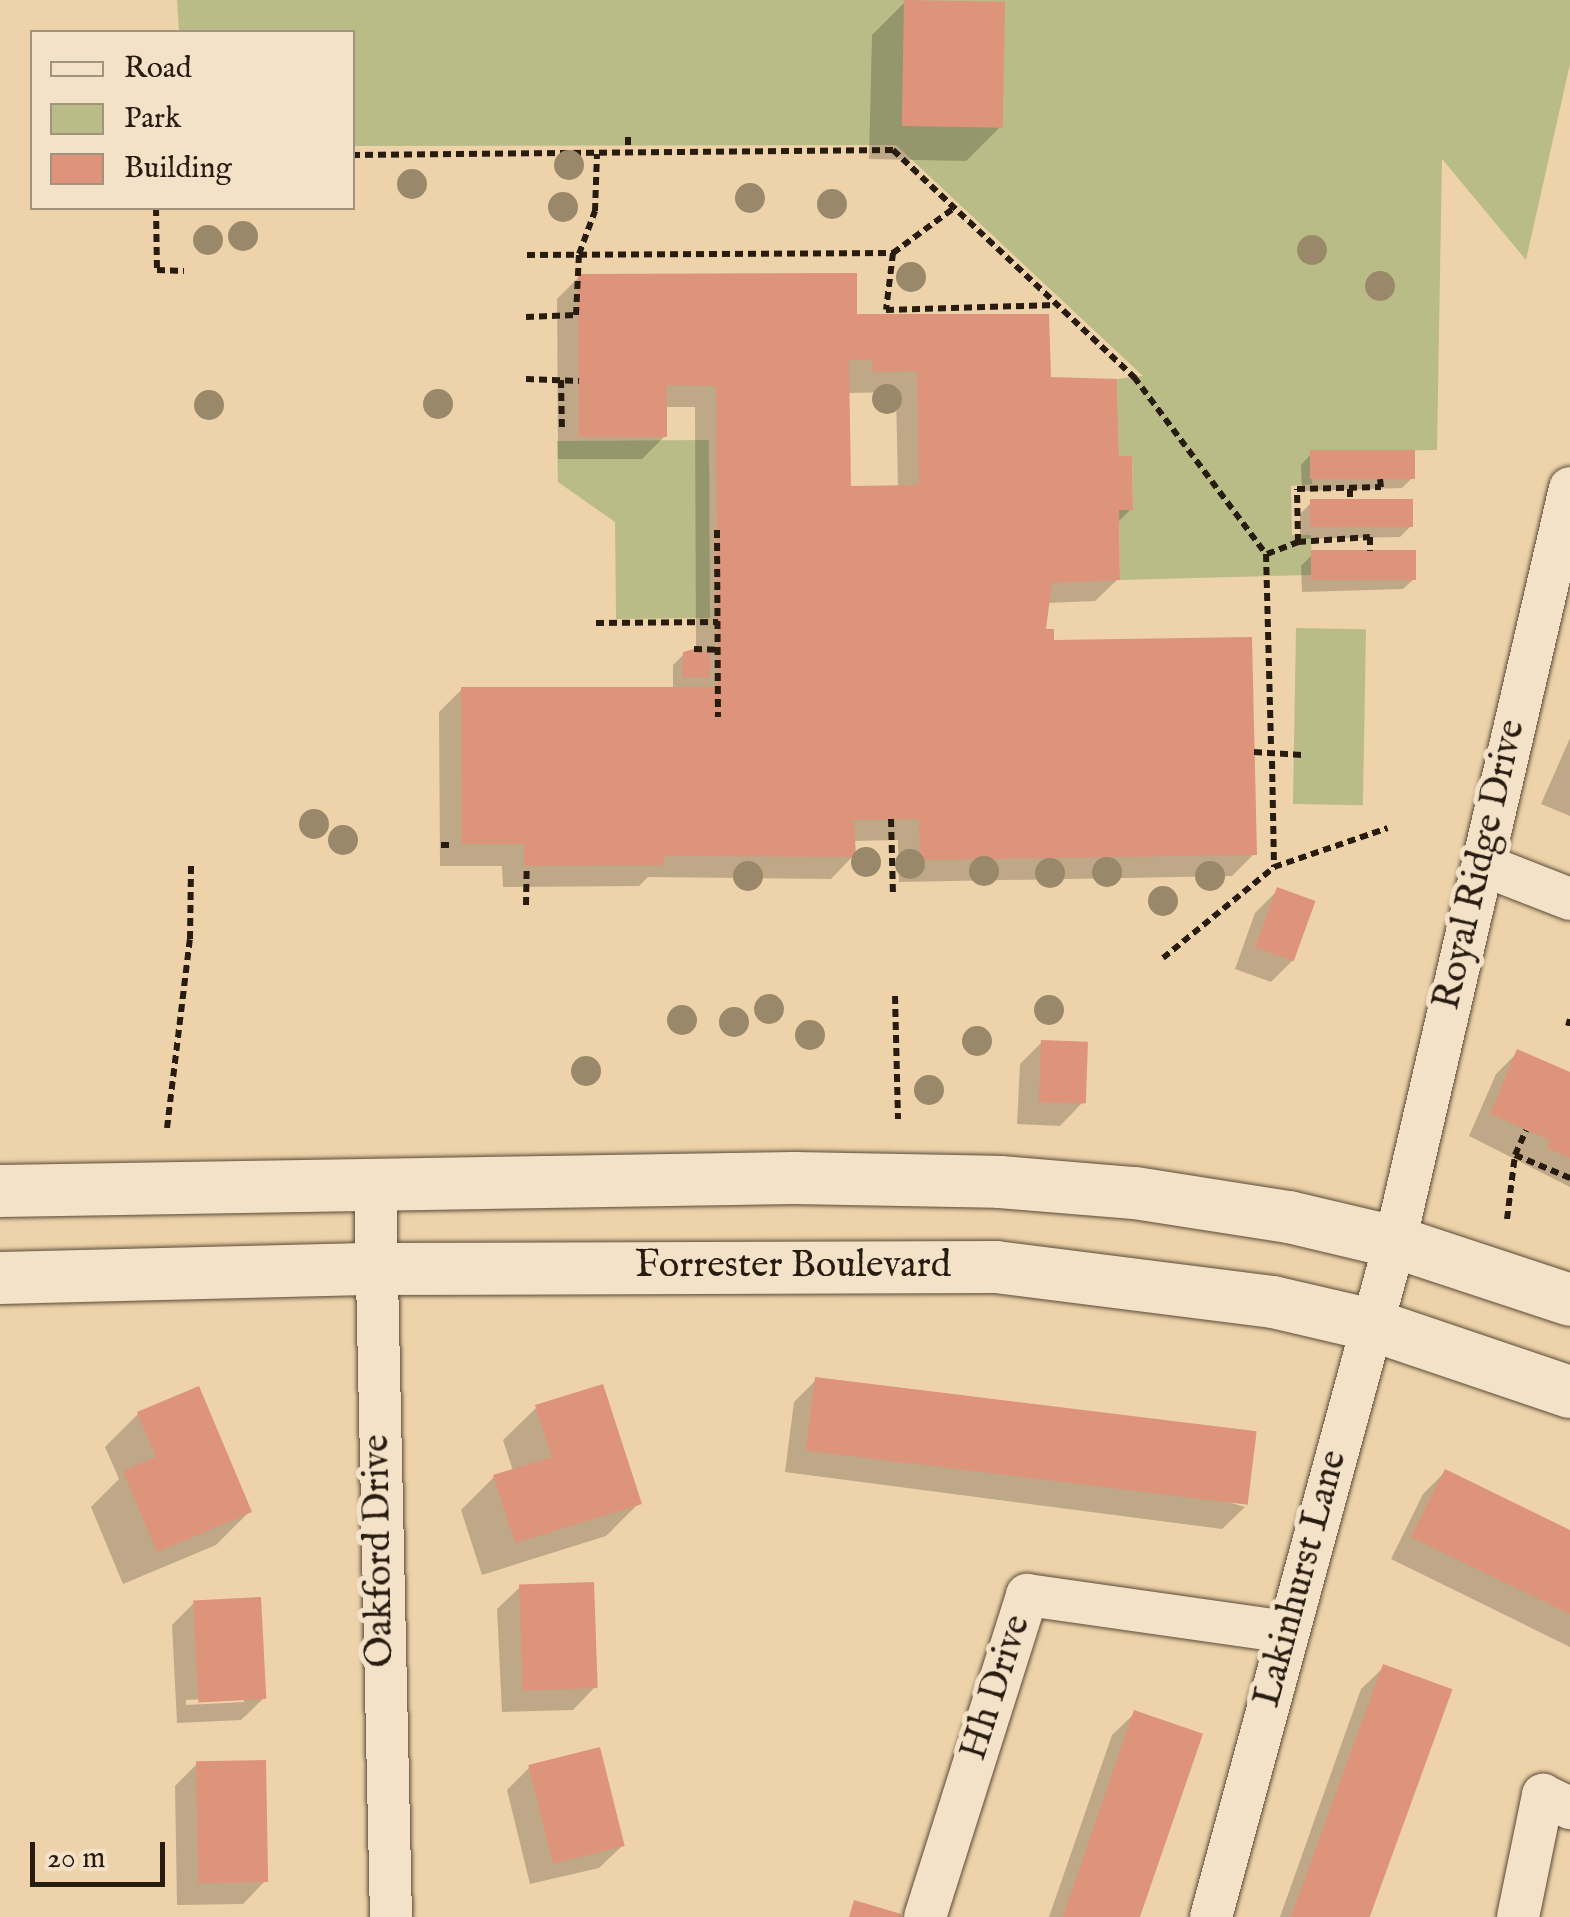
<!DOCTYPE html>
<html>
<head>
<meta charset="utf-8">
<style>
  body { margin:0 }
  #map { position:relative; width:1570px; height:1917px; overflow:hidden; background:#eed3aa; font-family:"IM FELL English",serif }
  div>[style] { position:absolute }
  .green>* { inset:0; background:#babc88; transform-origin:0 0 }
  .shadow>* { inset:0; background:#0003 }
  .building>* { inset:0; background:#de947a; transform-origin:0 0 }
  .path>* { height:6px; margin-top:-3px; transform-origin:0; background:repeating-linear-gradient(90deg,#281c11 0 8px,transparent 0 13px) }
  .roads { filter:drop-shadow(0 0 2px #5a4a37) drop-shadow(0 0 2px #5a4a37) }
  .minor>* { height:42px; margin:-21px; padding:0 21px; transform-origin:21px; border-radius:21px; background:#f4e2c8 }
  .tertiary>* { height:52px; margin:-26px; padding:0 26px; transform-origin:26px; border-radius:26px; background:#f4e2c8 }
  .trees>* { width:30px; height:30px; margin:-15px; border-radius:50%; background:#99896a }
  span { translate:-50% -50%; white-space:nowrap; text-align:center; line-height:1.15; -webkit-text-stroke:10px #f4e2c8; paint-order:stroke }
  .street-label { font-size:38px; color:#281c11 }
  .legend { position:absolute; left:30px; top:30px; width:325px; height:180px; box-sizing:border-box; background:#f4e2c8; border:2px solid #a2937f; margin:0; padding:12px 18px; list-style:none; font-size:30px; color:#281c11 }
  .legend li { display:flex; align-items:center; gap:20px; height:50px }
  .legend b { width:50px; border:2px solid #a2937f }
  .scale { position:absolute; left:30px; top:1842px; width:135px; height:45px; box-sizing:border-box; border:5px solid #281c11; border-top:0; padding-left:12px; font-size:30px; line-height:35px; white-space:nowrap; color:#281c11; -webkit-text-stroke:8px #f4e2c8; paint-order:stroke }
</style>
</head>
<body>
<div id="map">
  <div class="green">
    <i style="clip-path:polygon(177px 0,1570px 0,1570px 64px,1526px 260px,1442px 159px,1437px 450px,1311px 452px,1312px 484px,1291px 486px,1292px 535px,1311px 535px,1312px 575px,1120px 580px,1119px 510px,1133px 509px,1132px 456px,1119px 456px,1117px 379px,1143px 376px,896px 145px,353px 146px,352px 32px,179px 32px)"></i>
    <i style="clip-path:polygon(709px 440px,710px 618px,616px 619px,615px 522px,558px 482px,557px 441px)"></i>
    <i style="left:1296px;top:628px;width:70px;height:176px;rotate:1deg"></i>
  </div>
  <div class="shadow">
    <i style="clip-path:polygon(905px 2px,999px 128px,966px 161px,869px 159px,872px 35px)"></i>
    <i style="clip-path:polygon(evenodd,579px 277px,854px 316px,1048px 380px,1117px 458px,1131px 509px,1117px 523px,1118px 579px,1095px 601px,1047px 603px,1043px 632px,1254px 854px,1232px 876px,899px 882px,898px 840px,853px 841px,853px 856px,831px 879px,648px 877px,639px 886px,503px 887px,502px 866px,440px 866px,439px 712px,462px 689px,673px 689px,673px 665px,684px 654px,696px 655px,695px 407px,665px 407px,665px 436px,642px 459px,558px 459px,557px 299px,579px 277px,896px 392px,898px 488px,848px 489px,847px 393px,896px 392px)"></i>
    <i style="clip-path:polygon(1311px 454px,1412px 478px,1402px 488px,1302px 491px,1301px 465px)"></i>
    <i style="clip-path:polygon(1311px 503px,1411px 526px,1400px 537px,1300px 539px,1300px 514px)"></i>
    <i style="clip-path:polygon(1312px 555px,1414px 579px,1403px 589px,1302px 592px,1301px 566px)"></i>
    <i style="clip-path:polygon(1570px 738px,1570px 816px,1541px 804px)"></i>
    <i style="clip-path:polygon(1278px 890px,1293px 960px,1271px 982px,1235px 969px,1255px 913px)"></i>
    <i style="clip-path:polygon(1042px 1042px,1082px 1103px,1060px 1126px,1017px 1124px,1020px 1064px)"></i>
    <i style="clip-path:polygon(1518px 1052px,1570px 1075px,1570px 1187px,1469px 1136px,1496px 1074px)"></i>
    <i style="clip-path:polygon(816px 1380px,1245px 1507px,1222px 1529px,785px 1472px,794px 1402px)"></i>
    <i style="clip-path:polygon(537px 1407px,639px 1503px,606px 1536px,482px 1575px,461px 1510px,494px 1477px,513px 1471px,503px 1440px)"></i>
    <i style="clip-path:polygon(138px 1414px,249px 1512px,216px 1545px,123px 1584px,91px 1507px,119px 1479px,105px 1447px)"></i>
    <i style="clip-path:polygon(1445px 1472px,1570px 1533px,1570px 1647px,1391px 1559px,1423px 1494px)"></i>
    <i style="clip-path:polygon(520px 1587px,595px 1687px,573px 1710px,502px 1712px,497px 1609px)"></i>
    <i style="clip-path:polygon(evenodd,194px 1603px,264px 1698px,241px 1720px,177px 1723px,172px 1625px,194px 1603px,244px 1697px,244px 1702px,186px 1705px,186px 1700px,244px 1697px)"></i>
    <i style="clip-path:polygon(1384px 1667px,1369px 1917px,1280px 1917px,1361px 1689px)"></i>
    <i style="clip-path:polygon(1135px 1713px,1137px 1917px,1049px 1917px,1112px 1735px)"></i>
    <i style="clip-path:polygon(197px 1764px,265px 1881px,243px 1904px,177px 1905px,175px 1786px)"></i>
    <i style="clip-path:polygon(530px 1767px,622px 1846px,599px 1868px,530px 1884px,507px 1790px)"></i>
  </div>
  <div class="building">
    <i style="left:904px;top:0;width:101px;height:126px;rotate:1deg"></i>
    <i style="clip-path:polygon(evenodd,857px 273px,857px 314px,1049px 314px,1051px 377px,1117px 379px,1119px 456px,1132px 456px,1133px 510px,1119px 510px,1120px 580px,1052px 583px,1046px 629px,1054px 629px,1054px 640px,1252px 637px,1257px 855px,920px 860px,919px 819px,854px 820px,856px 857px,664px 856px,664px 865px,524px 866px,524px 844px,462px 844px,461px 687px,718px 687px,716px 386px,667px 385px,667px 437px,579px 437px,578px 274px,857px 273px,849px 360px,872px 360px,873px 372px,917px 371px,919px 485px,851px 486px,849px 360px)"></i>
    <i style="left:1415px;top:450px;width:29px;height:105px;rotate:90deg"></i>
    <i style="left:1413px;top:499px;width:28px;height:103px;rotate:90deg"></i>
    <i style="left:1416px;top:550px;width:30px;height:105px;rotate:90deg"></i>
    <i style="clip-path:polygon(694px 649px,710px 653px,710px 678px,682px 677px,683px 652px)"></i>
    <i style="left:1277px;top:887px;width:41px;height:64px;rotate:20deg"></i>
    <i style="left:1041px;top:1040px;width:47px;height:62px;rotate:2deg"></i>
    <i style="clip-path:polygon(1517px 1049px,1570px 1072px,1570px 1158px,1547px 1148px,1550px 1140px,1490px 1114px)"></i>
    <i style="left:815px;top:1377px;width:445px;height:74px;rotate:7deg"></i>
    <i style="clip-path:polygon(603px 1384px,642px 1504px,515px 1543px,493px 1475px,552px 1457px,535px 1405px)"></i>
    <i style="clip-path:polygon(199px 1386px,252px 1512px,157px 1552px,123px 1471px,156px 1457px,137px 1412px)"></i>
    <i style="clip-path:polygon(1445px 1469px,1570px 1530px,1570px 1614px,1411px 1537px)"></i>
    <i style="left:594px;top:1582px;width:106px;height:75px;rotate:88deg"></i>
    <i style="left:261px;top:1597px;width:102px;height:68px;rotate:87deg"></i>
    <i style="left:1383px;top:1664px;width:74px;height:269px;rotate:20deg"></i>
    <i style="left:1134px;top:1710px;width:73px;height:219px;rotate:19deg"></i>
    <i style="left:600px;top:1747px;width:102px;height:74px;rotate:76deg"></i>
    <i style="left:266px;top:1760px;width:122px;height:70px;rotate:89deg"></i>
    <i style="clip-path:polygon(854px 1900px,901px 1914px,901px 1917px,849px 1917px)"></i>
  </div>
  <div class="path">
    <i style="left:628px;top:137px;width:17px;rotate:90deg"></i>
    <i style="left:352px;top:155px;width:541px;rotate:-0.53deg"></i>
    <i style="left:893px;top:150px;width:332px;rotate:43.3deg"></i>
    <i style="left:156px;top:208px;width:62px;rotate:89.1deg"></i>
    <i style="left:157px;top:270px;width:27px;rotate:2deg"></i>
    <i style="left:893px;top:253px;width:57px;rotate:97deg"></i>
    <i style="left:886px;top:310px;width:169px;rotate:-1.7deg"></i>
    <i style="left:527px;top:255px;width:366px;rotate:-0.3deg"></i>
    <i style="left:893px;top:253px;width:76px;rotate:-36.4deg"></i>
    <i style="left:526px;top:317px;width:50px;rotate:-2.3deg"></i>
    <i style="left:576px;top:315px;width:61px;rotate:-87.2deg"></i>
    <i style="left:579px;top:254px;width:46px;rotate:-69.6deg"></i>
    <i style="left:595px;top:211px;width:57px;rotate:-88deg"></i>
    <i style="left:1134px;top:377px;width:221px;rotate:53.3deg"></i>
    <i style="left:1266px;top:554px;width:193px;rotate:88.5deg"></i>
    <i style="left:526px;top:379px;width:53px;rotate:2.2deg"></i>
    <i style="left:561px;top:380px;width:52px;rotate:88.9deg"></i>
    <i style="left:1350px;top:489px;width:11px;rotate:90deg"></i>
    <i style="left:717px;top:530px;width:187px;rotate:89.7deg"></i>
    <i style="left:1298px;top:542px;width:72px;rotate:-4deg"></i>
    <i style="left:1370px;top:537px;width:14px;rotate:90deg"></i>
    <i style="left:1267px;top:554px;width:33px;rotate:-21deg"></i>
    <i style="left:1298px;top:542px;width:53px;rotate:-91.1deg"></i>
    <i style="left:1297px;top:489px;width:84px;rotate:-1.4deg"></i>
    <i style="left:1381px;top:487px;width:8px;rotate:-97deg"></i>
    <i style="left:596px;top:623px;width:122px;rotate:-0.5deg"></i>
    <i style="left:694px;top:649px;width:24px;rotate:2deg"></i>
    <i style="left:1254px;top:752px;width:48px;rotate:3.6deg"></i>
    <i style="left:1272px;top:761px;width:106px;rotate:88.9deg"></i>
    <i style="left:891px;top:819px;width:77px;rotate:88.5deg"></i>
    <i style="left:441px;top:845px;width:12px"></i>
    <i style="left:526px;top:905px;width:39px;rotate:-89deg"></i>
    <i style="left:1163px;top:958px;width:144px;rotate:-39.3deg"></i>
    <i style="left:1274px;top:867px;width:120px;rotate:-18.9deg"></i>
    <i style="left:895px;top:996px;width:123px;rotate:88.6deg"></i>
    <i style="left:1568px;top:1026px;width:7px;rotate:-74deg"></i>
    <i style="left:167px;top:1128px;width:190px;rotate:-83.1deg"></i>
    <i style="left:190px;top:939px;width:75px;rotate:-89.2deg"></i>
    <i style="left:1515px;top:1155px;width:60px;rotate:22.7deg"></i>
    <i style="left:1507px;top:1219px;width:64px;rotate:-82.9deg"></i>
    <i style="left:1515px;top:1155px;width:27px;rotate:-66deg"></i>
  </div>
  <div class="roads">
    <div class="minor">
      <i style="left:1483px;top:865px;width:93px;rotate:21.3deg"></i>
      <i style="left:375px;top:1185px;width:732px;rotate:88.75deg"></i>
      <i style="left:925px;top:1917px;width:338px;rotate:-72.4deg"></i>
      <i style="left:1027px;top:1595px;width:263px;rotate:8.1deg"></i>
      <i style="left:1211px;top:1917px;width:700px;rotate:-74.75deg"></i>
      <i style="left:1395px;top:1242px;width:774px;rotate:-76.93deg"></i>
      <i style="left:1518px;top:1917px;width:125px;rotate:-78.4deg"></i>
      <i style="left:1543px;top:1795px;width:30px;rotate:26deg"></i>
    </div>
    <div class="tertiary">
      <i style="left:0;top:1191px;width:794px;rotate:-0.94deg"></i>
      <i style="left:794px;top:1178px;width:206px;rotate:1.1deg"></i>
      <i style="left:1000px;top:1182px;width:135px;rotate:4.7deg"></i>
      <i style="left:1135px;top:1193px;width:156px;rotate:8.9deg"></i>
      <i style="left:1289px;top:1217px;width:109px;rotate:13.3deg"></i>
      <i style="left:1395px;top:1242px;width:184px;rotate:18.3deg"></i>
      <i style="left:0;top:1278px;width:376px;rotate:-1.4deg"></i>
      <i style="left:376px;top:1269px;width:620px;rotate:-0.18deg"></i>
      <i style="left:996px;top:1267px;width:279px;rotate:7.2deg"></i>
      <i style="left:1273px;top:1302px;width:102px;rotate:13.1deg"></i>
      <i style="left:1372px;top:1325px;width:209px;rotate:18.7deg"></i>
    </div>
  </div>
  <div class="trees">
    <i style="left:569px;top:165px"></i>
    <i style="left:412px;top:184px"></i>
    <i style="left:750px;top:198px"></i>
    <i style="left:832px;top:204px"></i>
    <i style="left:563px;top:207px"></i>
    <i style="left:243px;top:236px"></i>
    <i style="left:208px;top:240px"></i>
    <i style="left:1312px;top:250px"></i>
    <i style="left:911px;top:277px"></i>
    <i style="left:1380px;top:286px"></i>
    <i style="left:887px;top:399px"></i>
    <i style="left:438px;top:404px"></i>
    <i style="left:209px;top:405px"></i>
    <i style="left:314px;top:824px"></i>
    <i style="left:343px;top:840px"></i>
    <i style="left:866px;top:862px"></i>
    <i style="left:910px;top:864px"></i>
    <i style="left:984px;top:871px"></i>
    <i style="left:1107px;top:872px"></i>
    <i style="left:1050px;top:873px"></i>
    <i style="left:748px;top:876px"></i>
    <i style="left:1210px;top:876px"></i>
    <i style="left:1163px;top:901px"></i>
    <i style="left:769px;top:1009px"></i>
    <i style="left:1049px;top:1010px"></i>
    <i style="left:682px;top:1020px"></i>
    <i style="left:734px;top:1022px"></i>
    <i style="left:810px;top:1035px"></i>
    <i style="left:977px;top:1041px"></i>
    <i style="left:586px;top:1071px"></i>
    <i style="left:929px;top:1090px"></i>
  </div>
  <div class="street-label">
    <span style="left:1481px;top:865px;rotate:-77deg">Royal Ridge Drive</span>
    <span style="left:793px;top:1267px">Forrester Boulevard</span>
    <span style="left:380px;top:1551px;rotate:-91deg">Oakford Drive</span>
    <span style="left:1302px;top:1579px;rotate:-75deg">Lakinhurst Lane</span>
    <span style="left:997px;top:1688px;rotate:-72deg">Hh Drive</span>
  </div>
  <ul class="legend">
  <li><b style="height:12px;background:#f4e2c8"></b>Road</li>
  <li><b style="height:28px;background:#babc88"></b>Park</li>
  <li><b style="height:28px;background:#de947a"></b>Building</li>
  </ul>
  <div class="scale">20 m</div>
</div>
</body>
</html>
